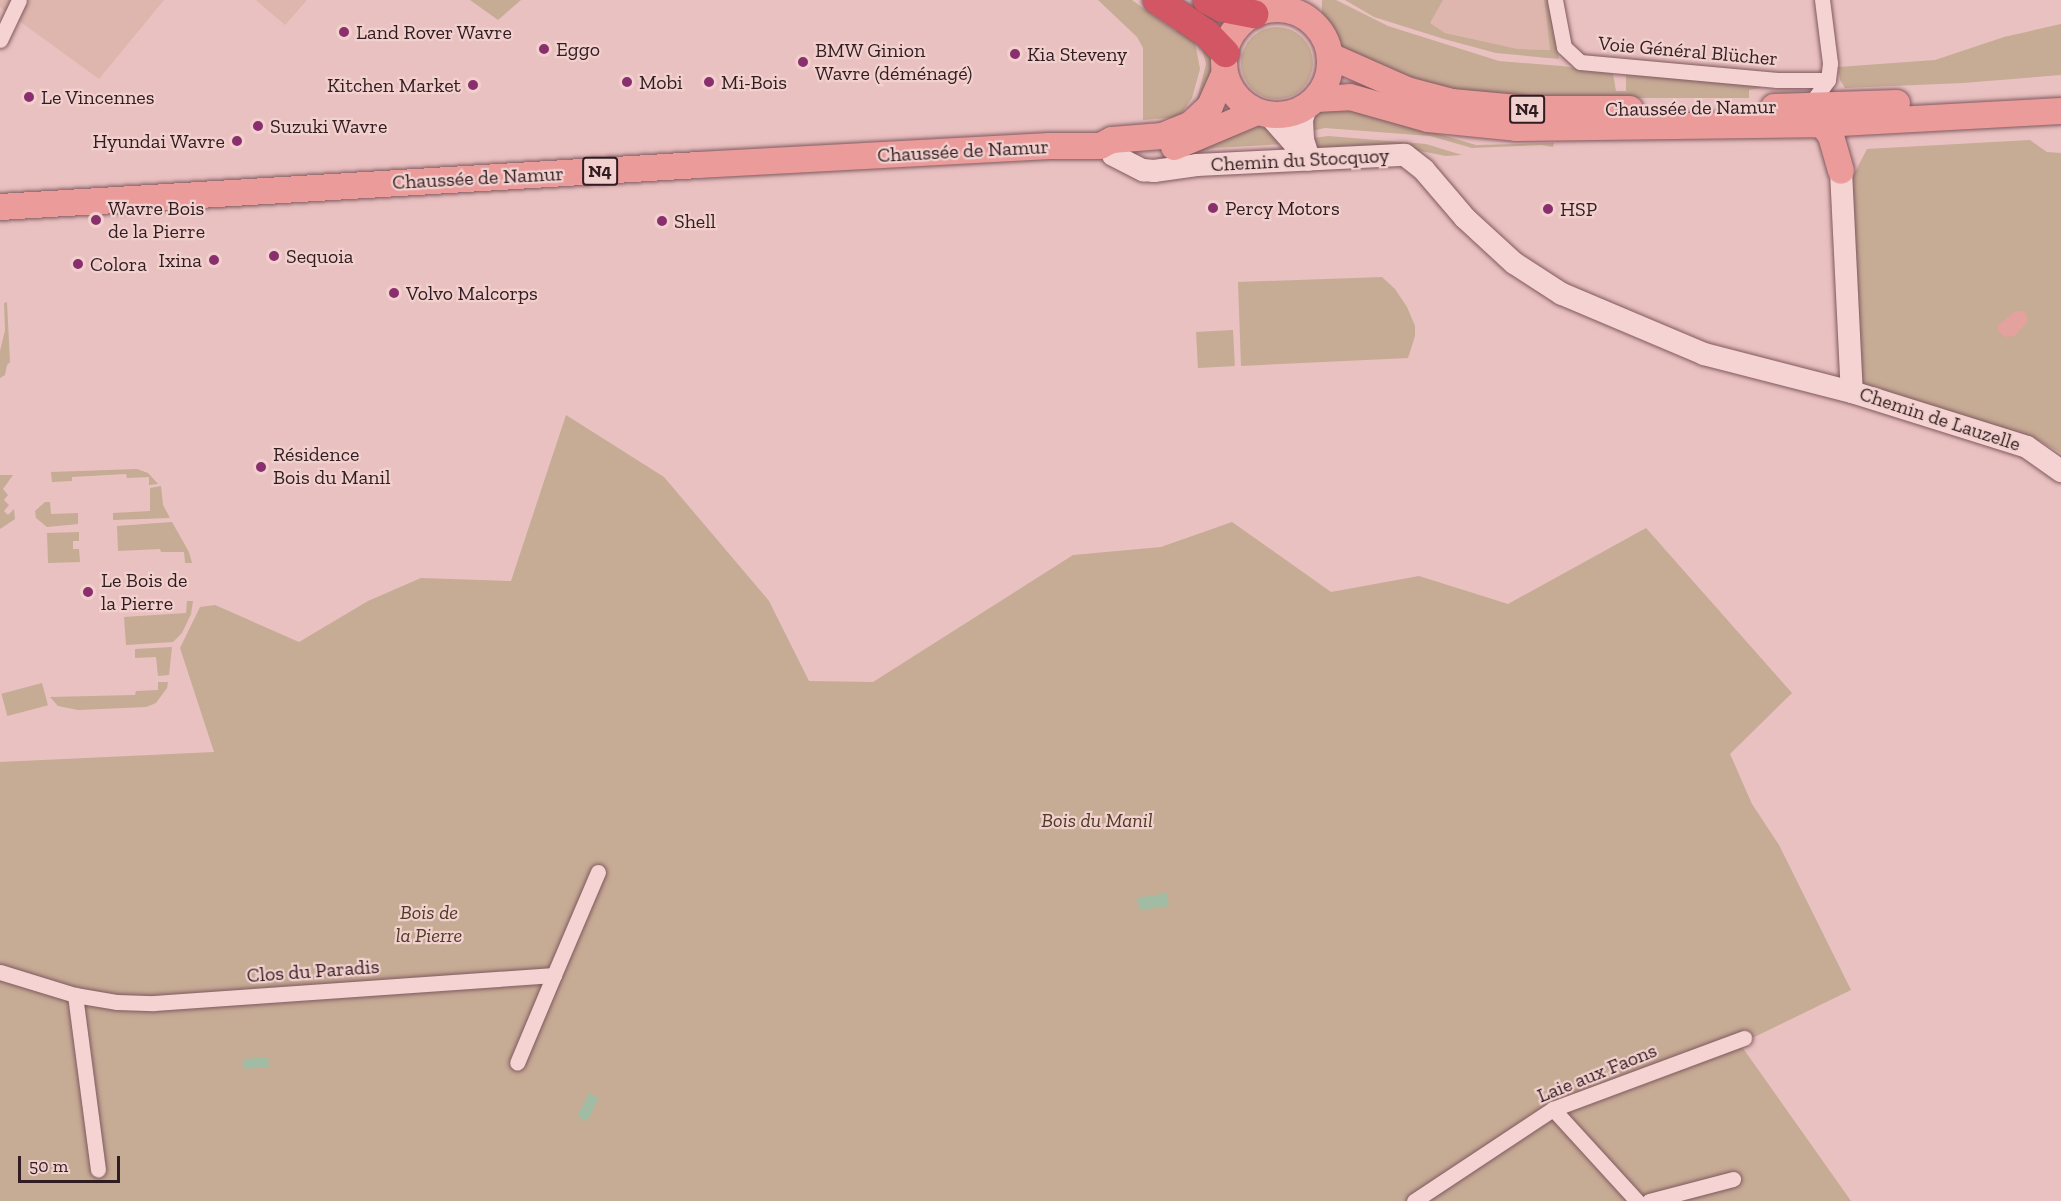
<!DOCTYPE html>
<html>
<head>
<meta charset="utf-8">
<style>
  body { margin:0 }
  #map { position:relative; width:2061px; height:1201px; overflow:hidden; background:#e9c1c0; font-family:"Zilla Slab",serif }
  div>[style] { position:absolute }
  .farmland>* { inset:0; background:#deb6ae }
  .green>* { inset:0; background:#c6ab95; transform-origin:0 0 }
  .round { border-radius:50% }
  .sand>* { inset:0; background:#e3a29e }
  .water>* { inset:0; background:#a2bca3; transform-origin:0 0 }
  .roads { filter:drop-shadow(0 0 2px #80595f) drop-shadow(0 0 2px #80595f) }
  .street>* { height:15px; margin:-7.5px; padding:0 7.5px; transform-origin:7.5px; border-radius:7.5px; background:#f5d3d2 }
  .secondary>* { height:22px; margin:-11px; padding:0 11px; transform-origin:11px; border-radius:11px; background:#f5d3d2 }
  .primary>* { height:26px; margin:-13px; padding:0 13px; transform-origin:13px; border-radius:13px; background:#ea9b9a }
  .primary>.ring { margin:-13px; padding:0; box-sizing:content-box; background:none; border:26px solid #ea9b9a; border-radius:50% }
  .highway>* { height:28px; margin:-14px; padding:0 14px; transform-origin:14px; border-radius:14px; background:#d35664 }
  .dots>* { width:16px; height:16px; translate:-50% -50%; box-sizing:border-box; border:3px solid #f1d0ce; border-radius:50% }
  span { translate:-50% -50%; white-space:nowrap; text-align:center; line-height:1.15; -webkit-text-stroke:4.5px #f1d0ce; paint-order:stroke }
  .shield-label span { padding:2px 4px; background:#f1d0ce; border:2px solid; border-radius:4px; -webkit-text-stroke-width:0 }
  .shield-label { font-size:18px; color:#311d21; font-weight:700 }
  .poi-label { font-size:20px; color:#311d21 }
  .left { translate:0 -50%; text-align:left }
  .right { translate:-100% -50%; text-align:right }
  .street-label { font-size:20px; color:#311d21 }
  .park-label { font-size:20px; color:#4c3b25; font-style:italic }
  .scale { position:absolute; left:18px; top:1156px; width:102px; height:27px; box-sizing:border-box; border:3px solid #311d21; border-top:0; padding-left:8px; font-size:18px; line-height:21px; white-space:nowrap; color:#311d21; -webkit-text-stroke:4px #f1d0ce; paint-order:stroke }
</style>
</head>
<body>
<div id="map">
  <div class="farmland">
    <i style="clip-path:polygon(0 0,164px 0,99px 79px,0 7px)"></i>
    <i style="clip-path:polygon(256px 0,307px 0,285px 25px)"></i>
    <i style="clip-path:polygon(1443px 0,1544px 0,1550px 50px,1518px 49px,1445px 33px,1429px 23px)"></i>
  </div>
  <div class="green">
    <i style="clip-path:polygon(470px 0,521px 0,498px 20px)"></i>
    <i style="clip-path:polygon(1098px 0,1132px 0,1175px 31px,1186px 32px,1195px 42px,1200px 69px,1192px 98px,1179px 117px,1143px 120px,1143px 48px,1137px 37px)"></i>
    <i style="clip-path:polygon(1322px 0,1336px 0,1388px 26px,1499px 61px,1562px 66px,1613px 74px,1616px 91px,1626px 91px,1626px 75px,1754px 82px,1761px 88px,1749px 90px,1749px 98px,1550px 98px,1452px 90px,1414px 81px,1340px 49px,1322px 13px)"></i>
    <i style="clip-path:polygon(1345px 0,1443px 0,1430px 23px,1445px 33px,1518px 49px,1550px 50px,1544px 0,1549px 0,1559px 59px,1496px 53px,1444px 39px,1374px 17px)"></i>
    <i style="clip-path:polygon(2061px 24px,2061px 75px,1963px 83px,1845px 88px,1840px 80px,1838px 67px,1935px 60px,2004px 37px)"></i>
    <i class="round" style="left:1241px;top:27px;width:72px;height:72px"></i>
    <i style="clip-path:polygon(1201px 44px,1214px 57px,1215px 78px,1196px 104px,1206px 64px)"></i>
    <i style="clip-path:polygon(1332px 107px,1347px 107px,1476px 145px,1554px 143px,1553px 147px,1541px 145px,1472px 148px,1430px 136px,1325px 128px,1306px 132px,1308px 121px,1317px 113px)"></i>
    <i style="clip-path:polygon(1249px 123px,1265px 124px,1284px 144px,1215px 148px,1170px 158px,1154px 158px,1183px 153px)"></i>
    <i style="clip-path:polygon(1328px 136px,1426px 144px,1462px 155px,1446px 156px,1415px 150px,1318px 150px,1314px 138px)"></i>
    <i style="clip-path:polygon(2030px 140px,2047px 152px,2061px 153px,2061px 453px,2036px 439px,1986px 428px,1865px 388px,1858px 379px,1852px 178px,1867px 149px)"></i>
    <i style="clip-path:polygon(1382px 277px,1395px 289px,1407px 307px,1415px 326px,1415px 336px,1408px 358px,1241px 366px,1238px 282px)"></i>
    <i style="clip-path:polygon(7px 302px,10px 362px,7px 365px,5px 375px,0 378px,0 351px,5px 330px,4px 303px)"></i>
    <i style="left:1233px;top:330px;width:36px;height:37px;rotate:87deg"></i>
    <i style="clip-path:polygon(566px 415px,664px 477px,769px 601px,809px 681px,873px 682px,1073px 555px,1161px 547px,1232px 522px,1331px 592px,1419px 576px,1508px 604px,1646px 528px,1792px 693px,1730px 754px,1752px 804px,1779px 845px,1851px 990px,1740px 1044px,1851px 1201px,0 1201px,0 762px,214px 752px,180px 648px,200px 607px,215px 605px,299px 642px,368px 601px,421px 578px,511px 581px)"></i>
    <i style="clip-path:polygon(137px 469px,148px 473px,158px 484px,149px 485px,149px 477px,127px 478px,126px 474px,72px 477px,72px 481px,52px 482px,51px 472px)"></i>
    <i style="clip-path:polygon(0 475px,13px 475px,3px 489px,8px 495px,4px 500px,9px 505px,4px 511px,8px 515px,14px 509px,15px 519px,0 529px)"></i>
    <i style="clip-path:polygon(161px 486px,163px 505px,170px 518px,113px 520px,113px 513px,150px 511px,150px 488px)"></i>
    <i style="clip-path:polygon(45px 502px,50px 502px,51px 514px,78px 513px,78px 524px,47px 527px,36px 518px,35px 511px)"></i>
    <i style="clip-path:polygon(172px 522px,189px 552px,192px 563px,185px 563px,184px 552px,161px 552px,160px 549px,118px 551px,117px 526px)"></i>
    <i style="clip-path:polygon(79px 532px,79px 541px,73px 541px,73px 549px,79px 549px,80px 562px,48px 563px,47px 533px)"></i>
    <i style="clip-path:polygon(187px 601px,193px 601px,191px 614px,182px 633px,173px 642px,126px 645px,124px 617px,186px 613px)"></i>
    <i style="clip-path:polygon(172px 647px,169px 675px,158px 676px,156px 657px,135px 658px,135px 649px)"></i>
    <i style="clip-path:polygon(158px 682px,168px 682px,167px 688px,156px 703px,146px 707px,78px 710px,58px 706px,50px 697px,135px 695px,136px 691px,158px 690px)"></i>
    <i style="left:42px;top:683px;width:23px;height:42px;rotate:75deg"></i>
  </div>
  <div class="sand">
    <i style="clip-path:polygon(2015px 311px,2025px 311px,2028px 321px,2015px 336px,2005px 337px,1998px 331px,1998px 326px)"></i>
  </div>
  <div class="water">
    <i style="left:1167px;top:893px;width:13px;height:30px;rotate:81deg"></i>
    <i style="clip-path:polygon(268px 1057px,269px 1067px,245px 1069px,242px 1065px,244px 1059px)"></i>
    <i style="left:589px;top:1093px;width:11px;height:26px;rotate:27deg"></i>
  </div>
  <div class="roads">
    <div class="street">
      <i style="left:1555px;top:0;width:48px;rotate:79.2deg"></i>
      <i style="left:1564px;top:47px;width:22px;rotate:43deg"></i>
      <i style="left:1580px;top:62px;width:198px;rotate:5.2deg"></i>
      <i style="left:1777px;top:80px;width:51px"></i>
      <i style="left:0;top:40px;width:44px;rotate:-64.6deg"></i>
      <i style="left:1809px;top:106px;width:32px;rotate:-54deg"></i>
      <i style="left:1828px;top:80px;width:17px;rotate:-83deg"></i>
      <i style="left:1830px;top:63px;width:64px;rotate:-97.2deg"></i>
      <i style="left:0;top:972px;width:78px;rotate:17deg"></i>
      <i style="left:75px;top:995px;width:43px;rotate:9.5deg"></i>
      <i style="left:117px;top:1002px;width:37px;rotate:2deg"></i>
      <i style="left:154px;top:1003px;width:401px;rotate:-4deg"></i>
      <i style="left:554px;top:975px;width:95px;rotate:112.8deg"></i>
      <i style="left:554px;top:975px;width:112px;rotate:-66.9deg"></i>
      <i style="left:75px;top:995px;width:176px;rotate:82.5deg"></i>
      <i style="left:1553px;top:1109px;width:125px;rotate:47.6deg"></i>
      <i style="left:1414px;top:1201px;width:167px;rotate:-33.5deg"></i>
      <i style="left:1553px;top:1109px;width:204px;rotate:-20.4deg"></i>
      <i style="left:1649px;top:1201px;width:87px;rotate:-14.7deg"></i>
    </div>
    <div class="secondary">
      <i style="left:1306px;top:107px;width:14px;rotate:107deg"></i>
      <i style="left:1302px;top:120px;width:20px;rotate:87deg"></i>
      <i style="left:1303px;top:140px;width:19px;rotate:72deg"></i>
      <i style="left:1269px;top:115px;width:60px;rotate:48.4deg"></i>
      <i style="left:1113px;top:155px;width:34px;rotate:27deg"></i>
      <i style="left:1143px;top:170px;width:11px;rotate:5deg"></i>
      <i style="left:1154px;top:171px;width:43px;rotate:-7.9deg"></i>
      <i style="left:1197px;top:165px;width:208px;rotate:-2.8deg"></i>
      <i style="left:1405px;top:155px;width:24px;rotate:38deg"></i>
      <i style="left:1424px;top:170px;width:63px;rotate:49.5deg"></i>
      <i style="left:1465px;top:218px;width:67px;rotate:42.6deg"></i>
      <i style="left:1514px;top:263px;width:57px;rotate:32.9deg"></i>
      <i style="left:1562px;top:294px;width:154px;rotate:22.9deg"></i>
      <i style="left:1704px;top:354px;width:153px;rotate:14.4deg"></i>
      <i style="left:1852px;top:392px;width:183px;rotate:17.4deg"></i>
      <i style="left:2027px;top:447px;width:42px;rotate:35.2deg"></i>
      <i style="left:1841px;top:171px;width:221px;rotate:87.2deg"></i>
    </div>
    <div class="primary">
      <i class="ring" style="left:1224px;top:9px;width:80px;height:80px"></i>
      <i style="left:1330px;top:56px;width:84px;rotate:23.8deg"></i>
      <i style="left:1407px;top:90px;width:47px;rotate:14.9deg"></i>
      <i style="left:1452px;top:102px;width:77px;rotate:5.2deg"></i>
      <i style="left:1529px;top:109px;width:101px"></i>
      <i style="left:1316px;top:99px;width:34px;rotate:-3deg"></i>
      <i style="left:1350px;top:97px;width:81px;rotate:15.8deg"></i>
      <i style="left:1428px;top:119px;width:88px;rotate:5.8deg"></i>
      <i style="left:1516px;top:128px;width:306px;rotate:-0.7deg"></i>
      <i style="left:1822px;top:124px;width:239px;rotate:-3.1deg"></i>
      <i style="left:1774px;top:107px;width:123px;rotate:-1.9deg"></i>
      <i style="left:1822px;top:124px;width:15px;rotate:53deg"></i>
      <i style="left:1831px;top:136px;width:36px;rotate:74deg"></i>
      <i style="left:1174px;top:147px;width:90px;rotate:-22.9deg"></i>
      <i style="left:0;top:207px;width:699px;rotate:-3.44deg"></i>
      <i style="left:698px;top:165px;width:352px;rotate:-3.1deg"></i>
      <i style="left:1049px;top:146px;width:51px"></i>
      <i style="left:1100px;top:146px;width:13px;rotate:-27deg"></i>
      <i style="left:1112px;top:140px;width:50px;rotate:-4.6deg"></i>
      <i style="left:1162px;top:136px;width:31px;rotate:-22deg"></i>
      <i style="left:1191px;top:124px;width:26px;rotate:-43deg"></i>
      <i style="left:1210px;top:106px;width:36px;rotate:-66deg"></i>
    </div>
    <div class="highway">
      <i style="left:1157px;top:0;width:59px;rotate:34deg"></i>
      <i style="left:1206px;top:33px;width:28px;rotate:46deg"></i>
      <i style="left:1207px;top:0;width:17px;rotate:28deg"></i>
      <i style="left:1222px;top:8px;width:33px;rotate:11deg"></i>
    </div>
  </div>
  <div class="dots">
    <i style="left:344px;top:32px;background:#8a2f6d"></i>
    <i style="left:544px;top:49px;background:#8a2f6d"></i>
    <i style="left:1015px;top:54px;background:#8a2f6d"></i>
    <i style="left:803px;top:62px;background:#8a2f6d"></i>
    <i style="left:627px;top:82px;background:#8a2f6d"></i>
    <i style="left:709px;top:82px;background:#8a2f6d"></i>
    <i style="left:473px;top:85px;background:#8a2f6d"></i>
    <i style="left:29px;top:97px;background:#8a2f6d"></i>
    <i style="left:258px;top:126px;background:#8a2f6d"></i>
    <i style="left:237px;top:141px;background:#8a2f6d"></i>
    <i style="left:1213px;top:208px;background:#8a2f6d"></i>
    <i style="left:1548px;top:209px;background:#8a2f6d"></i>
    <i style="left:96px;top:220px;background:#8a2f6d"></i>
    <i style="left:662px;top:221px;background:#8a2f6d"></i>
    <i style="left:274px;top:256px;background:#8a2f6d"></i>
    <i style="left:214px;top:260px;background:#8a2f6d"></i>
    <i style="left:78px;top:264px;background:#8a2f6d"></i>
    <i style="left:394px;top:293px;background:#8a2f6d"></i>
    <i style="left:261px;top:467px;background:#8a2f6d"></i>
    <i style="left:88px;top:592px;background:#8a2f6d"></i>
  </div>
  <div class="shield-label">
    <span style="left:1527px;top:109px">N4</span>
    <span style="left:600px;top:171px">N4</span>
  </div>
  <div class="poi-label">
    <span class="left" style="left:356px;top:32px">Land Rover Wavre</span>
    <span class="left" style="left:556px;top:49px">Eggo</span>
    <span class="left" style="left:815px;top:62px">BMW Ginion<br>Wavre (déménagé)</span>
    <span class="left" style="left:1027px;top:54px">Kia Steveny</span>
    <span class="left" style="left:639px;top:82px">Mobi</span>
    <span class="left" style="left:721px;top:82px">Mi-Bois</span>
    <span class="right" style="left:461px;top:85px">Kitchen Market</span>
    <span class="left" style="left:41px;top:97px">Le Vincennes</span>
    <span class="left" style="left:270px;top:126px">Suzuki Wavre</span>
    <span class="right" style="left:225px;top:141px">Hyundai Wavre</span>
    <span class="left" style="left:108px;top:220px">Wavre Bois<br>de la Pierre</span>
    <span class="left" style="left:1225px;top:208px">Percy Motors</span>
    <span class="left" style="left:1560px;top:209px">HSP</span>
    <span class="left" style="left:674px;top:221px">Shell</span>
    <span class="left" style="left:286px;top:256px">Sequoia</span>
    <span class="right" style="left:202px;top:260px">Ixina</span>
    <span class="left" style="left:90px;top:264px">Colora</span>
    <span class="left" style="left:406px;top:293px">Volvo Malcorps</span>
    <span class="left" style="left:273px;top:466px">Résidence<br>Bois du Manil</span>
    <span class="left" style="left:101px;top:592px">Le Bois de<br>la Pierre</span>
  </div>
  <div class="street-label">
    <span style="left:1688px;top:51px;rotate:5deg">Voie Général Blücher</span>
    <span style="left:1691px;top:108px;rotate:-1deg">Chaussée de Namur</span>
    <span style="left:963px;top:151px;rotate:-3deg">Chaussée de Namur</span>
    <span style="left:1300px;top:160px;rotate:-3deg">Chemin du Stocquoy</span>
    <span style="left:478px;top:178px;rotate:-3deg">Chaussée de Namur</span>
    <span style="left:1940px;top:419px;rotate:18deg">Chemin de Lauzelle</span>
    <span style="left:313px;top:971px;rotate:-4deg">Clos du Paradis</span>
    <span style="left:1597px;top:1073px;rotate:-22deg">Laie aux Faons</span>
  </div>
  <div class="park-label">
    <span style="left:1097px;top:820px">Bois du Manil</span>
    <span style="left:429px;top:924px">Bois de<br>la Pierre</span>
  </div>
  <div class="scale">50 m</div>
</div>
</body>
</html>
